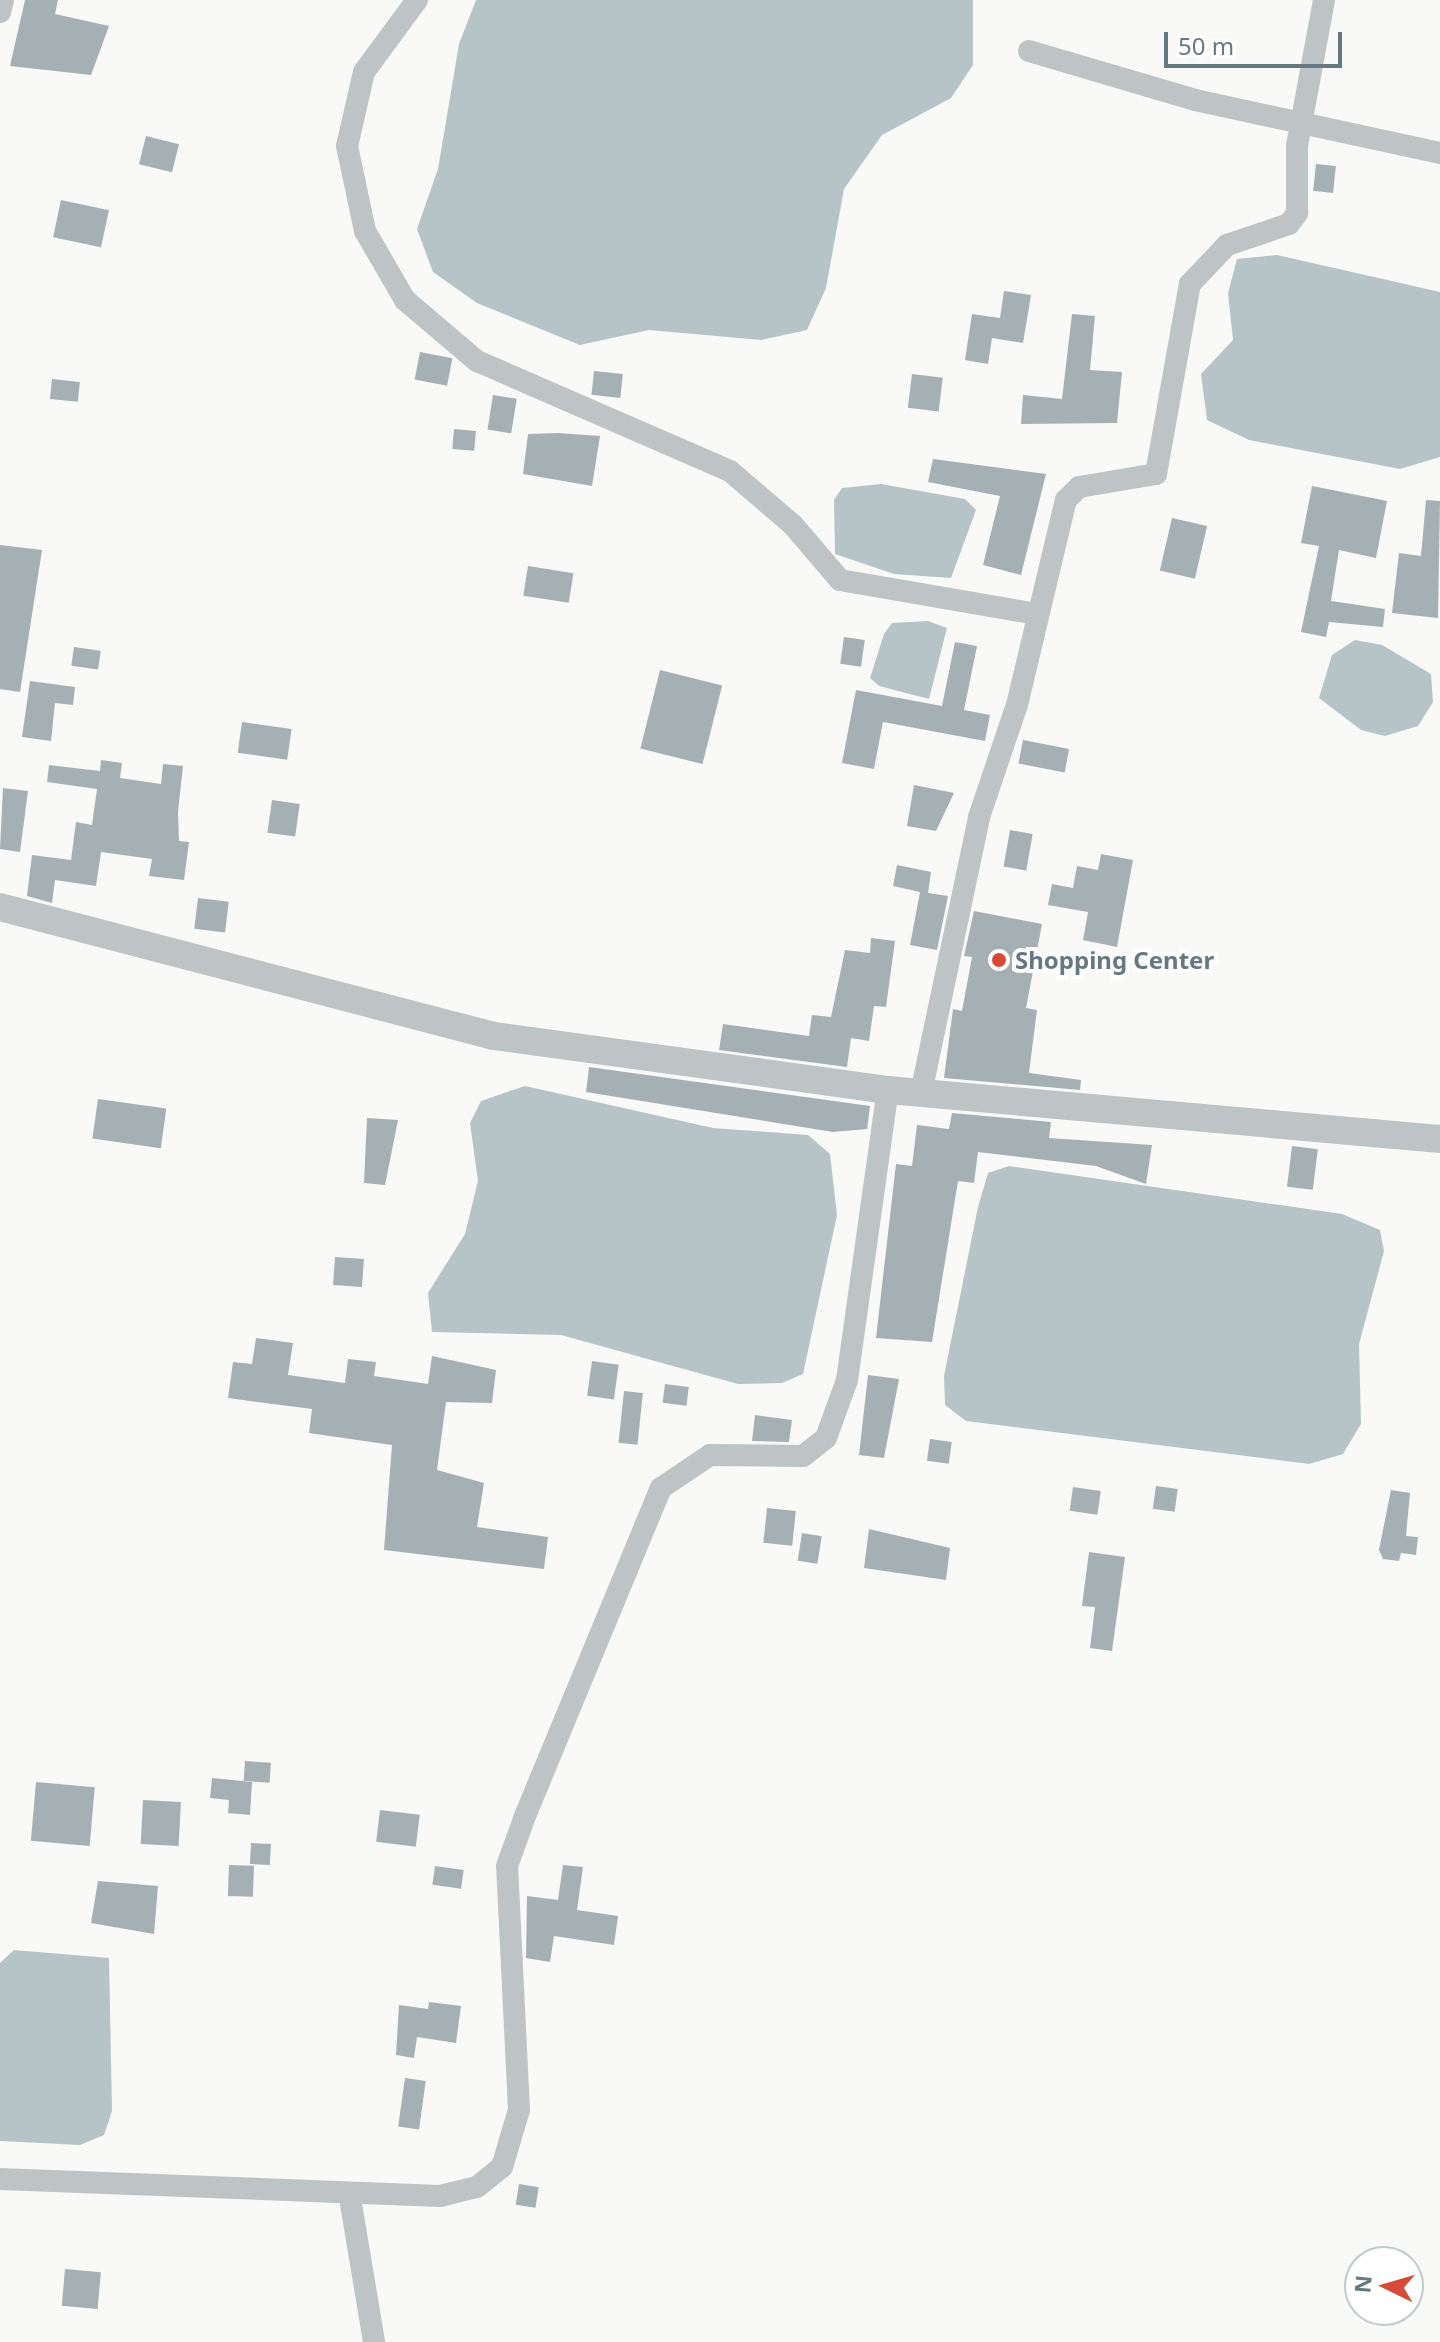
<!DOCTYPE html>
<html>
<head>
<meta charset="utf-8">
<style>
  body { margin:0 }
  #map { position:relative; width:1440px; height:2342px; overflow:hidden; background:#f9f9f7; font-family:"Noto Sans",sans-serif }
  div>[style] { position:absolute }
  .water>* { inset:0; background:#b7c4c7 }
  .building>* { inset:0; background:#a5b0b4; transform-origin:0 0 }
  .minor>* { height:22px; margin:-11px; padding:0 11px; transform-origin:11px; border-radius:11px; background:#bec4c6 }
  .tertiary>* { height:28px; margin:-14px; padding:0 14px; transform-origin:14px; border-radius:14px; background:#bec4c6 }
  .dots>* { width:22px; height:22px; translate:-50% -50%; box-sizing:border-box; border:4px solid #fff; border-radius:50% }
  span { translate:-50% -50%; white-space:nowrap; text-align:center; line-height:1.15; -webkit-text-stroke:8px #fff; paint-order:stroke }
  .poi-label { font-size:24px; color:#667880; font-weight:700 }
  .left { translate:0 -50%; text-align:left }
  .north { position:absolute; left:1344px; top:2246px; width:80px; height:80px; box-sizing:border-box; background:#fff; border:2px solid #c2c9cc; border-radius:50%; rotate:275deg; font-size:22px; font-weight:700; line-height:32px; text-align:center; color:#667880 }
  .north::after { content:''; display:block; margin:auto; width:28px; height:36px; background:#d74a38; clip-path:polygon(50% 0,100% 100%,50% 72%,0 100%) }
  .scale { position:absolute; left:1164px; top:32px; width:178px; height:36px; box-sizing:border-box; border:4px solid #667880; border-top:0; padding-left:10px; font-size:24px; line-height:28px; white-space:nowrap; color:#667880; -webkit-text-stroke:6px #fff; paint-order:stroke }
</style>
</head>
<body>
<div id="map">
  <div class="water">
    <i style="clip-path:polygon(476px 0,973px 0,973px 65px,951px 98px,882px 135px,844px 189px,826px 288px,807px 330px,761px 340px,649px 330px,580px 345px,477px 303px,433px 272px,417px 229px,438px 169px,459px 44px)"></i>
    <i style="clip-path:polygon(1277px 255px,1440px 292px,1440px 457px,1400px 469px,1249px 440px,1207px 420px,1201px 374px,1233px 340px,1228px 293px,1237px 259px)"></i>
    <i style="clip-path:polygon(881px 484px,965px 499px,976px 510px,951px 578px,894px 574px,835px 554px,834px 500px,842px 488px)"></i>
    <i style="clip-path:polygon(928px 621px,947px 628px,929px 699px,879px 686px,870px 678px,884px 634px,892px 623px)"></i>
    <i style="clip-path:polygon(1355px 640px,1382px 645px,1431px 674px,1433px 702px,1418px 726px,1385px 736px,1361px 730px,1319px 698px,1332px 655px)"></i>
    <i style="clip-path:polygon(525px 1086px,713px 1128px,808px 1135px,830px 1154px,837px 1215px,803px 1374px,782px 1383px,738px 1384px,561px 1335px,432px 1332px,428px 1293px,465px 1234px,478px 1181px,470px 1123px,481px 1101px)"></i>
    <i style="clip-path:polygon(1009px 1166px,1342px 1214px,1380px 1230px,1384px 1251px,1359px 1344px,1361px 1424px,1343px 1454px,1309px 1464px,966px 1421px,945px 1405px,944px 1376px,978px 1207px,988px 1173px)"></i>
    <i style="clip-path:polygon(14px 1950px,109px 1958px,112px 2111px,104px 2135px,80px 2145px,0 2141px,0 1963px)"></i>
  </div>
  <div class="building">
    <i style="clip-path:polygon(25px 0,58px 0,55px 14px,109px 26px,91px 75px,10px 66px)"></i>
    <i style="left:146px;top:136px;width:34px;height:29px;rotate:14deg"></i>
    <i style="left:1316px;top:164px;width:20px;height:27px;rotate:6deg"></i>
    <i style="left:61px;top:200px;width:49px;height:38px;rotate:12deg"></i>
    <i style="clip-path:polygon(1004px 291px,1031px 295px,1023px 343px,992px 338px,988px 364px,965px 360px,972px 314px,1000px 318px)"></i>
    <i style="clip-path:polygon(1072px 314px,1095px 316px,1090px 370px,1122px 372px,1117px 423px,1021px 424px,1023px 395px,1062px 399px)"></i>
    <i style="left:420px;top:352px;width:33px;height:28px;rotate:11deg"></i>
    <i style="left:594px;top:371px;width:29px;height:24px;rotate:6deg"></i>
    <i style="left:912px;top:374px;width:31px;height:34px;rotate:7deg"></i>
    <i style="left:52px;top:379px;width:28px;height:20px;rotate:6deg"></i>
    <i style="left:493px;top:395px;width:24px;height:35px;rotate:9deg"></i>
    <i style="left:454px;top:429px;width:22px;height:20px;rotate:5deg"></i>
    <i style="clip-path:polygon(558px 433px,600px 436px,592px 486px,523px 474px,528px 434px)"></i>
    <i style="clip-path:polygon(933px 459px,1046px 474px,1021px 575px,983px 565px,1000px 496px,928px 482px)"></i>
    <i style="clip-path:polygon(1312px 486px,1387px 501px,1376px 558px,1339px 550px,1331px 601px,1385px 609px,1383px 627px,1329px 622px,1326px 637px,1301px 632px,1319px 546px,1301px 543px)"></i>
    <i style="clip-path:polygon(1426px 500px,1440px 501px,1438px 618px,1392px 613px,1399px 553px,1421px 556px)"></i>
    <i style="left:1172px;top:518px;width:36px;height:54px;rotate:13deg"></i>
    <i style="clip-path:polygon(0 545px,42px 550px,20px 692px,0 689px)"></i>
    <i style="left:528px;top:566px;width:46px;height:30px;rotate:9deg"></i>
    <i style="left:844px;top:637px;width:21px;height:27px;rotate:8deg"></i>
    <i style="clip-path:polygon(955px 642px,977px 646px,964px 710px,990px 715px,985px 741px,883px 722px,874px 769px,842px 763px,856px 690px,942px 706px)"></i>
    <i style="left:74px;top:647px;width:27px;height:19px;rotate:8deg"></i>
    <i style="left:660px;top:670px;width:64px;height:81px;rotate:14deg"></i>
    <i style="clip-path:polygon(30px 681px,75px 687px,73px 705px,55px 703px,51px 741px,22px 737px)"></i>
    <i style="left:242px;top:722px;width:50px;height:31px;rotate:8deg"></i>
    <i style="left:1023px;top:740px;width:47px;height:24px;rotate:11deg"></i>
    <i style="clip-path:polygon(101px 760px,122px 763px,120px 778px,161px 784px,163px 764px,183px 766px,178px 812px,179px 841px,189px 842px,184px 880px,149px 876px,152px 859px,101px 852px,96px 886px,55px 880px,52px 903px,27px 896px,32px 855px,71px 860px,76px 822px,92px 825px,97px 789px,47px 782px,49px 765px,100px 771px)"></i>
    <i style="clip-path:polygon(914px 785px,954px 793px,936px 831px,907px 826px)"></i>
    <i style="clip-path:polygon(3px 788px,28px 791px,20px 852px,0 849px)"></i>
    <i style="left:272px;top:800px;width:28px;height:33px;rotate:8deg"></i>
    <i style="left:1010px;top:830px;width:23px;height:37px;rotate:10deg"></i>
    <i style="clip-path:polygon(1101px 854px,1133px 860px,1117px 947px,1083px 940px,1088px 912px,1048px 905px,1052px 884px,1073px 888px,1077px 866px,1098px 870px)"></i>
    <i style="clip-path:polygon(897px 865px,931px 872px,928px 893px,948px 896px,937px 950px,910px 945px,920px 892px,893px 886px)"></i>
    <i style="left:198px;top:898px;width:31px;height:31px;rotate:7deg"></i>
    <i style="clip-path:polygon(974px 911px,1042px 924px,1026px 1008px,1037px 1010px,1029px 1073px,1081px 1080px,1080px 1090px,944px 1078px,953px 1009px,962px 1011px,972px 957px,964px 956px)"></i>
    <i style="clip-path:polygon(871px 938px,895px 941px,886px 1007px,874px 1006px,869px 1041px,851px 1038px,847px 1067px,719px 1050px,723px 1024px,809px 1036px,812px 1015px,831px 1017px,845px 950px,870px 953px)"></i>
    <i style="clip-path:polygon(589px 1067px,870px 1106px,867px 1129px,833px 1132px,586px 1092px)"></i>
    <i style="left:98px;top:1099px;width:69px;height:40px;rotate:8deg"></i>
    <i style="clip-path:polygon(952px 1113px,1051px 1122px,1049px 1138px,1152px 1145px,1146px 1184px,1096px 1166px,978px 1152px,974px 1183px,958px 1181px,932px 1342px,876px 1338px,896px 1164px,912px 1166px,917px 1125px,949px 1129px)"></i>
    <i style="clip-path:polygon(367px 1118px,398px 1120px,385px 1185px,364px 1183px)"></i>
    <i style="left:1292px;top:1146px;width:26px;height:41px;rotate:7deg"></i>
    <i style="left:335px;top:1257px;width:29px;height:28px;rotate:4deg"></i>
    <i style="clip-path:polygon(256px 1338px,293px 1343px,288px 1375px,345px 1383px,348px 1359px,376px 1362px,374px 1376px,428px 1384px,432px 1356px,496px 1370px,492px 1403px,446px 1402px,437px 1470px,484px 1483px,477px 1527px,548px 1537px,544px 1569px,384px 1550px,392px 1445px,309px 1433px,312px 1409px,228px 1398px,233px 1362px,252px 1364px)"></i>
    <i style="left:592px;top:1361px;width:27px;height:35px;rotate:8deg"></i>
    <i style="clip-path:polygon(868px 1375px,899px 1379px,884px 1458px,859px 1455px)"></i>
    <i style="left:665px;top:1384px;width:24px;height:19px;rotate:7deg"></i>
    <i style="left:624px;top:1391px;width:19px;height:52px;rotate:6deg"></i>
    <i style="clip-path:polygon(755px 1415px,792px 1420px,789px 1442px,752px 1441px)"></i>
    <i style="left:930px;top:1439px;width:22px;height:22px;rotate:8deg"></i>
    <i style="left:1156px;top:1486px;width:22px;height:23px;rotate:8deg"></i>
    <i style="left:1073px;top:1487px;width:28px;height:24px;rotate:8deg"></i>
    <i style="clip-path:polygon(1391px 1490px,1410px 1493px,1406px 1536px,1418px 1537px,1416px 1555px,1401px 1553px,1399px 1561px,1383px 1559px,1379px 1550px)"></i>
    <i style="left:767px;top:1508px;width:29px;height:35px;rotate:6deg"></i>
    <i style="clip-path:polygon(869px 1529px,950px 1548px,946px 1580px,864px 1568px)"></i>
    <i style="left:802px;top:1533px;width:20px;height:28px;rotate:9deg"></i>
    <i style="clip-path:polygon(1089px 1552px,1125px 1557px,1112px 1651px,1090px 1648px,1095px 1607px,1082px 1606px)"></i>
    <i style="left:245px;top:1761px;width:26px;height:20px;rotate:4deg"></i>
    <i style="clip-path:polygon(212px 1778px,252px 1782px,250px 1815px,228px 1813px,229px 1800px,210px 1798px)"></i>
    <i style="left:36px;top:1782px;width:59px;height:59px;rotate:5deg"></i>
    <i style="left:143px;top:1800px;width:38px;height:44px;rotate:3deg"></i>
    <i style="left:380px;top:1810px;width:40px;height:32px;rotate:7deg"></i>
    <i style="left:251px;top:1843px;width:20px;height:21px;rotate:3deg"></i>
    <i style="left:229px;top:1865px;width:25px;height:31px;rotate:2deg"></i>
    <i style="clip-path:polygon(563px 1865px,583px 1867px,577px 1910px,618px 1916px,614px 1945px,554px 1936px,550px 1962px,526px 1958px,527px 1896px,558px 1900px)"></i>
    <i style="left:435px;top:1866px;width:29px;height:19px;rotate:8deg"></i>
    <i style="clip-path:polygon(98px 1881px,158px 1886px,154px 1934px,91px 1923px)"></i>
    <i style="clip-path:polygon(429px 2002px,461px 2006px,456px 2043px,417px 2037px,414px 2058px,396px 2055px,399px 2005px,428px 2009px)"></i>
    <i style="left:405px;top:2078px;width:21px;height:49px;rotate:8deg"></i>
    <i style="left:519px;top:2184px;width:20px;height:21px;rotate:9deg"></i>
    <i style="left:65px;top:2269px;width:36px;height:37px;rotate:5deg"></i>
  </div>
  <div class="minor">
    <i style="left:417px;top:0;width:89px;rotate:126.4deg"></i>
    <i style="left:364px;top:72px;width:76px;rotate:102.9deg"></i>
    <i style="left:347px;top:146px;width:87px;rotate:78deg"></i>
    <i style="left:365px;top:231px;width:80px;rotate:59.9deg"></i>
    <i style="left:405px;top:300px;width:94px;rotate:40.3deg"></i>
    <i style="left:477px;top:361px;width:276px;rotate:23.5deg"></i>
    <i style="left:730px;top:471px;width:83px;rotate:40.6deg"></i>
    <i style="left:793px;top:525px;width:72px;rotate:49.5deg"></i>
    <i style="left:840px;top:580px;width:199px;rotate:9.8deg"></i>
    <i style="left:0;top:12px;width:12px;rotate:-76deg"></i>
    <i style="left:1029px;top:51px;width:173px;rotate:16.4deg"></i>
    <i style="left:1195px;top:100px;width:251px;rotate:12.2deg"></i>
    <i style="left:921px;top:1093px;width:282px;rotate:-78.1deg"></i>
    <i style="left:979px;top:817px;width:118px;rotate:-71.3deg"></i>
    <i style="left:1017px;top:705px;width:211px;rotate:-76.6deg"></i>
    <i style="left:1066px;top:500px;width:18px;rotate:-45deg"></i>
    <i style="left:1079px;top:487px;width:78px;rotate:-9.6deg"></i>
    <i style="left:1156px;top:474px;width:193px;rotate:-79.9deg"></i>
    <i style="left:1190px;top:284px;width:54px;rotate:-46.5deg"></i>
    <i style="left:1227px;top:245px;width:65px;rotate:-18.7deg"></i>
    <i style="left:1289px;top:224px;width:14px;rotate:-54deg"></i>
    <i style="left:1297px;top:213px;width:67px;rotate:-90deg"></i>
    <i style="left:1297px;top:146px;width:148px;rotate:-79.5deg"></i>
    <i style="left:0;top:2179px;width:440px;rotate:2.2deg"></i>
    <i style="left:440px;top:2196px;width:38px;rotate:-14deg"></i>
    <i style="left:477px;top:2187px;width:32px;rotate:-39deg"></i>
    <i style="left:502px;top:2167px;width:59px;rotate:-73.4deg"></i>
    <i style="left:519px;top:2110px;width:244px;rotate:-92.8deg"></i>
    <i style="left:507px;top:1866px;width:53px;rotate:-70.2deg"></i>
    <i style="left:525px;top:1816px;width:355px;rotate:-67.5deg"></i>
    <i style="left:661px;top:1488px;width:59px;rotate:-34deg"></i>
    <i style="left:710px;top:1455px;width:93px;rotate:0.6deg"></i>
    <i style="left:803px;top:1456px;width:29px;rotate:-38deg"></i>
    <i style="left:826px;top:1438px;width:62px;rotate:-70.1deg"></i>
    <i style="left:847px;top:1380px;width:293px;rotate:-82deg"></i>
    <i style="left:350px;top:2198px;width:146px;rotate:80.5deg"></i>
  </div>
  <div class="tertiary">
    <i style="left:0;top:907px;width:511px;rotate:14.64deg"></i>
    <i style="left:494px;top:1036px;width:398px;rotate:7.8deg"></i>
    <i style="left:888px;top:1090px;width:554px;rotate:5.07deg"></i>
  </div>
  <div class="dots">
    <i style="left:999px;top:960px;background:#d74a38"></i>
  </div>
  <div class="poi-label">
    <span class="left" style="left:1015px;top:960px">Shopping Center</span>
  </div>
  <div class="north">N</div>
  <div class="scale">50 m</div>
</div>
</body>
</html>
